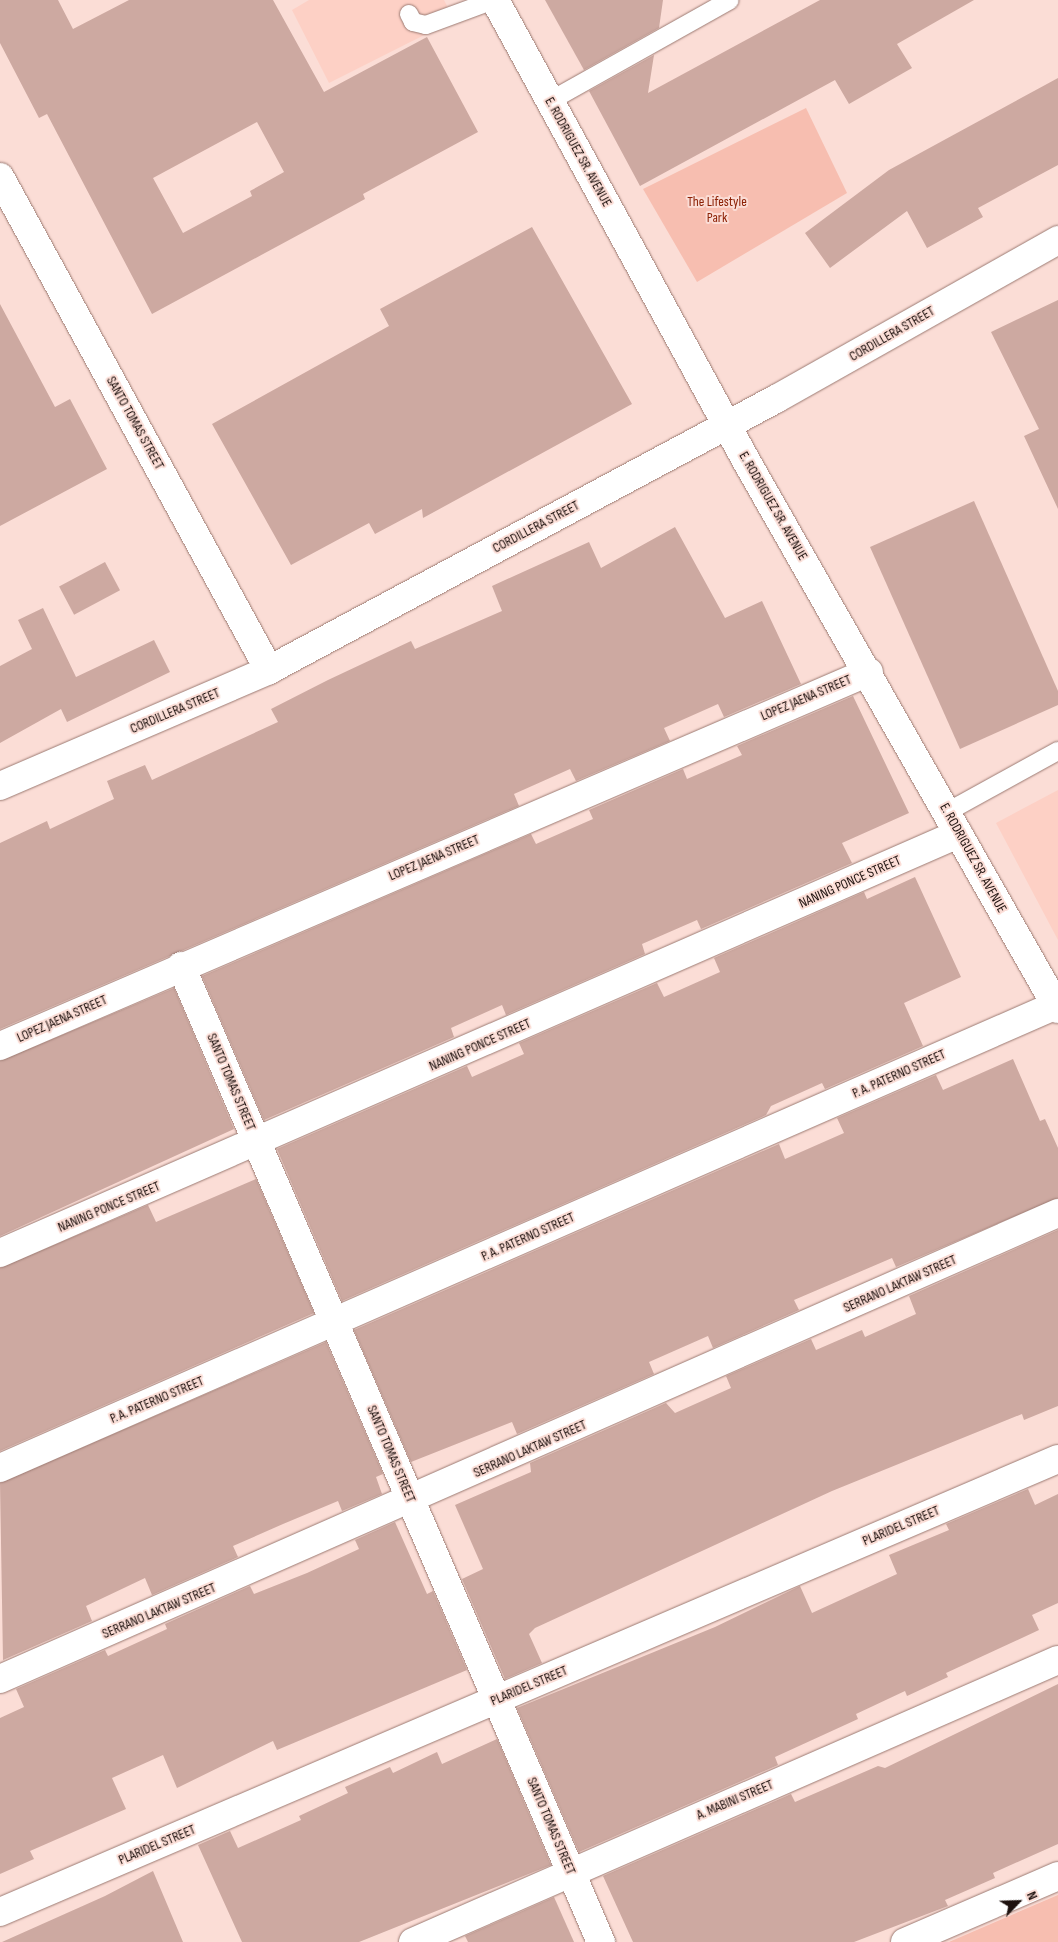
<!DOCTYPE html>
<html>
<head>
<meta charset="utf-8">
<style>
  body { margin:0 }
  #map { position:relative; width:1058px; height:1942px; overflow:hidden; background:#fbddd6; font-family:"Sofia Sans Condensed",sans-serif }
  div>[style] { position:absolute }
  .built>* { inset:0; background:#fdd0c5 }
  .green>* { inset:0; background:#f7beb0 }
  .building>* { inset:0; background:#cda9a1; transform-origin:0 0 }
  .roads { filter:drop-shadow(0 0 1px #9b7a72) drop-shadow(0 0 1px #9b7a72) }
  .service>* { height:18px; margin:-9px; padding:0 9px; transform-origin:9px; border-radius:9px; background:#fff }
  .minor>* { height:28px; margin:-14px; padding:0 14px; transform-origin:14px; border-radius:14px; background:#fff }
  .tertiary>* { height:28px; margin:-14px; padding:0 14px; transform-origin:14px; border-radius:14px; background:#fff }
  .secondary>* { height:28px; margin:-14px; padding:0 14px; transform-origin:14px; border-radius:14px; background:#fff }
  span { translate:-50% -50%; white-space:nowrap; text-align:center; line-height:1.15; -webkit-text-stroke:4px #fbddd6; paint-order:stroke }
  .street-label { font-size:14px; color:#1e120f }
  .park-label { font-size:14px; color:#8c2105 }
  .north { position:absolute; left:993px; top:1877px; width:50px; height:50px; -webkit-text-stroke:4px #fbddd6; paint-order:stroke; rotate:66deg; font-size:14px; font-weight:700; line-height:20px; text-align:center; color:#1e120f }
  .north::after { content:''; display:block; margin:auto; width:18px; height:22px; background:#1e120f; clip-path:polygon(50% 0,100% 100%,50% 72%,0 100%) }
</style>
</head>
<body>
<div id="map">
  <div class="built">
    <i style="clip-path:polygon(309px 0,444px 0,454px 20px,329px 83px,292px 10px)"></i>
    <i style="clip-path:polygon(1058px 790px,1058px 940px,996px 823px)"></i>
  </div>
  <div class="green">
    <i style="clip-path:polygon(806px 108px,847px 193px,697px 282px,643px 189px)"></i>
    <i style="clip-path:polygon(1058px 1895px,1058px 1942px,949px 1942px)"></i>
  </div>
  <div class="building">
    <i style="clip-path:polygon(evenodd,0 0,58px 0,73px 29px,129px 0,273px 0,324px 92px,427px 37px,478px 132px,363px 194px,365px 199px,152px 314px,47px 114px,39px 118px,0 43px,0 0,257px 122px,284px 172px,250px 191px,252px 196px,183px 233px,153px 178px,257px 122px)"></i>
    <i style="clip-path:polygon(545px 0,663px 0,659px 28px,584px 70px)"></i>
    <i style="clip-path:polygon(820px 0,974px 0,897px 44px,912px 68px,849px 104px,835px 80px,640px 186px,589px 91px,654px 55px,648px 93px)"></i>
    <i style="clip-path:polygon(1058px 78px,1058px 165px,978px 208px,983px 217px,927px 248px,907px 211px,830px 268px,805px 233px,889px 170px)"></i>
    <i style="clip-path:polygon(532px 227px,632px 404px,423px 518px,422px 509px,375px 534px,369px 523px,291px 565px,212px 424px,389px 326px,380px 309px)"></i>
    <i style="clip-path:polygon(1058px 300px,1058px 509px,1024px 436px,1039px 429px,991px 332px)"></i>
    <i style="clip-path:polygon(0 304px,55px 407px,70px 399px,107px 469px,0 526px)"></i>
    <i style="clip-path:polygon(974px 501px,1058px 691px,1058px 705px,960px 749px,870px 547px)"></i>
    <i style="clip-path:polygon(675px 527px,725px 618px,762px 601px,801px 684px,724px 717px,718px 704px,664px 728px,670px 741px,576px 781px,570px 769px,514px 794px,519px 806px,0 1029px,0 843px,47px 821px,50px 829px,114px 799px,107px 781px,145px 765px,152px 780px,278px 722px,271px 709px,328px 680px,411px 641px,415px 649px,502px 611px,492px 586px,589px 542px,601px 568px)"></i>
    <i style="left:105px;top:562px;width:32px;height:52px;rotate:62deg"></i>
    <i style="clip-path:polygon(43px 608px,76px 677px,154px 640px,170px 672px,67px 722px,61px 709px,0 743px,0 666px,32px 649px,18px 620px)"></i>
    <i style="clip-path:polygon(853px 696px,909px 813px,842px 843px,852px 863px,701px 929px,697px 920px,642px 944px,645px 954px,506px 1015px,502px 1005px,451px 1028px,454px 1037px,264px 1120px,202px 976px,531px 834px,536px 844px,593px 819px,589px 810px,683px 769px,687px 779px,742px 755px,737px 746px)"></i>
    <i style="clip-path:polygon(915px 877px,961px 977px,904px 1003px,923px 1046px,825px 1089px,822px 1083px,771px 1106px,766px 1115px,342px 1301px,277px 1149px,467px 1066px,472px 1077px,524px 1054px,519px 1043px,657px 983px,664px 997px,720px 972px,714px 958px,864px 892px,867px 899px)"></i>
    <i style="clip-path:polygon(174px 988px,234px 1129px,0 1236px,0 1061px)"></i>
    <i style="clip-path:polygon(1013px 1059px,1040px 1121px,1045px 1119px,1058px 1148px,1058px 1198px,896px 1267px,892px 1258px,794px 1300px,799px 1310px,713px 1348px,708px 1336px,649px 1362px,654px 1374px,517px 1434px,512px 1422px,411px 1462px,354px 1330px,779px 1144px,785px 1159px,844px 1133px,837px 1118px,936px 1075px,943px 1090px)"></i>
    <i style="clip-path:polygon(256px 1179px,314px 1313px,0 1451px,0 1268px,148px 1205px,156px 1222px)"></i>
    <i style="clip-path:polygon(1058px 1230px,1058px 1406px,1024px 1420px,1022px 1414px,832px 1491px,535px 1628px,529px 1634px,542px 1663px,505px 1679px,462px 1579px,483px 1569px,455px 1505px,531px 1472px,530px 1463px,666px 1403px,675px 1413px,731px 1388px,726px 1376px,811px 1339px,816px 1350px,862px 1330px,865px 1337px,916px 1314px,909px 1296px)"></i>
    <i style="clip-path:polygon(326px 1342px,383px 1474px,376px 1477px,382px 1494px,342px 1511px,338px 1501px,283px 1524px,233px 1546px,238px 1557px,152px 1595px,145px 1578px,86px 1606px,92px 1621px,3px 1660px,0 1483px)"></i>
    <i style="clip-path:polygon(1028px 1489px,1035px 1505px,1058px 1494px,1058px 1603px,1032px 1615px,1039px 1630px,946px 1673px,948px 1677px,907px 1696px,905px 1691px,856px 1714px,858px 1719px,775px 1757px,778px 1765px,579px 1852px,517px 1708px,715px 1627px,800px 1586px,812px 1613px,897px 1574px,889px 1555px,949px 1530px,946px 1524px)"></i>
    <i style="clip-path:polygon(395px 1522px,427px 1594px,433px 1591px,467px 1670px,277px 1750px,273px 1741px,177px 1788px,163px 1755px,112px 1778px,126px 1809px,30px 1851px,34px 1859px,0 1874px,0 1718px,24px 1707px,16px 1689px,105px 1650px,108px 1656px,167px 1629px,165px 1624px,250px 1586px,254px 1594px,307px 1573px,359px 1549px,355px 1540px)"></i>
    <i style="clip-path:polygon(1058px 1684px,1058px 1844px,993px 1873px,995px 1878px,945px 1900px,948px 1906px,854px 1942px,633px 1942px,603px 1876px,791px 1794px,795px 1802px,878px 1766px,885px 1768px)"></i>
    <i style="clip-path:polygon(497px 1739px,551px 1865px,359px 1942px,242px 1942px,198px 1845px,230px 1831px,238px 1848px,301px 1820px,299px 1816px,348px 1793px,345px 1787px,390px 1767px,393px 1773px,437px 1752px,442px 1764px)"></i>
    <i style="clip-path:polygon(153px 1871px,183px 1942px,2px 1942px,105px 1896px)"></i>
    <i style="clip-path:polygon(554px 1897px,574px 1942px,468px 1942px,465px 1936px)"></i>
  </div>
  <div class="roads">
    <div class="service">
      <i style="left:409px;top:14px;width:9px;rotate:63deg"></i>
      <i style="left:413px;top:22px;width:13px;rotate:13deg"></i>
      <i style="left:426px;top:25px;width:72px;rotate:-20.2deg"></i>
      <i style="left:550px;top:101px;width:206px;rotate:-29.3deg"></i>
      <i style="left:947px;top:812px;width:127px;rotate:-28.8deg"></i>
    </div>
    <div class="minor">
      <i style="left:0;top:177px;width:562px;rotate:61.38deg"></i>
      <i style="left:181px;top:966px;width:1063px;rotate:66.72deg"></i>
      <i style="left:0;top:1046px;width:946px;rotate:-23.29deg"></i>
      <i style="left:0;top:1253px;width:1046px;rotate:-23.62deg"></i>
      <i style="left:0;top:1468px;width:1153px;rotate:-23.67deg"></i>
      <i style="left:0;top:1679px;width:1156px;rotate:-23.77deg"></i>
      <i style="left:413px;top:1942px;width:704px;rotate:-23.62deg"></i>
      <i style="left:905px;top:1942px;width:167px;rotate:-23.3deg"></i>
    </div>
    <div class="tertiary">
      <i style="left:0;top:786px;width:293px;rotate:-23.3deg"></i>
      <i style="left:269px;top:670px;width:575px;rotate:-28.13deg"></i>
      <i style="left:776px;top:399px;width:324px;rotate:-29.4deg"></i>
      <i style="left:0;top:1912px;width:1151px;rotate:-23.18deg"></i>
    </div>
    <div class="secondary">
      <i style="left:495px;top:0;width:528px;rotate:61.4deg"></i>
      <i style="left:748px;top:464px;width:627px;rotate:60.37deg"></i>
    </div>
  </div>
  <div class="street-label">
    <span style="left:578px;top:152px;rotate:61deg">E. RODRIGUEZ SR. AVENUE</span>
    <span style="left:892px;top:334px;rotate:-30deg">CORDILLERA STREET</span>
    <span style="left:135px;top:423px;rotate:61deg">SANTO TOMAS STREET</span>
    <span style="left:773px;top:506px;rotate:60deg">E. RODRIGUEZ SR. AVENUE</span>
    <span style="left:536px;top:527px;rotate:-28deg">CORDILLERA STREET</span>
    <span style="left:806px;top:698px;rotate:-23deg">LOPEZ JAENA STREET</span>
    <span style="left:175px;top:711px;rotate:-23deg">CORDILLERA STREET</span>
    <span style="left:434px;top:858px;rotate:-23deg">LOPEZ JAENA STREET</span>
    <span style="left:973px;top:858px;rotate:61deg">E. RODRIGUEZ SR. AVENUE</span>
    <span style="left:850px;top:882px;rotate:-24deg">NANING PONCE STREET</span>
    <span style="left:62px;top:1019px;rotate:-24deg">LOPEZ JAENA STREET</span>
    <span style="left:480px;top:1045px;rotate:-24deg">NANING PONCE STREET</span>
    <span style="left:899px;top:1074px;rotate:-24deg">P. A. PATERNO STREET</span>
    <span style="left:231px;top:1082px;rotate:67deg">SANTO TOMAS STREET</span>
    <span style="left:109px;top:1207px;rotate:-23deg">NANING PONCE STREET</span>
    <span style="left:528px;top:1237px;rotate:-24deg">P. A. PATERNO STREET</span>
    <span style="left:900px;top:1284px;rotate:-24deg">SERRANO LAKTAW STREET</span>
    <span style="left:157px;top:1400px;rotate:-23deg">P. A. PATERNO STREET</span>
    <span style="left:530px;top:1449px;rotate:-24deg">SERRANO LAKTAW STREET</span>
    <span style="left:391px;top:1454px;rotate:67deg">SANTO TOMAS STREET</span>
    <span style="left:901px;top:1526px;rotate:-23deg">PLARIDEL STREET</span>
    <span style="left:159px;top:1611px;rotate:-23deg">SERRANO LAKTAW STREET</span>
    <span style="left:529px;top:1686px;rotate:-23deg">PLARIDEL STREET</span>
    <span style="left:735px;top:1800px;rotate:-23deg">A. MABINI STREET</span>
    <span style="left:551px;top:1826px;rotate:67deg">SANTO TOMAS STREET</span>
    <span style="left:157px;top:1845px;rotate:-23deg">PLARIDEL STREET</span>
  </div>
  <div class="park-label">
    <span style="left:717px;top:210px">The Lifestyle<br>Park</span>
  </div>
  <div class="north">N</div>
</div>
</body>
</html>
